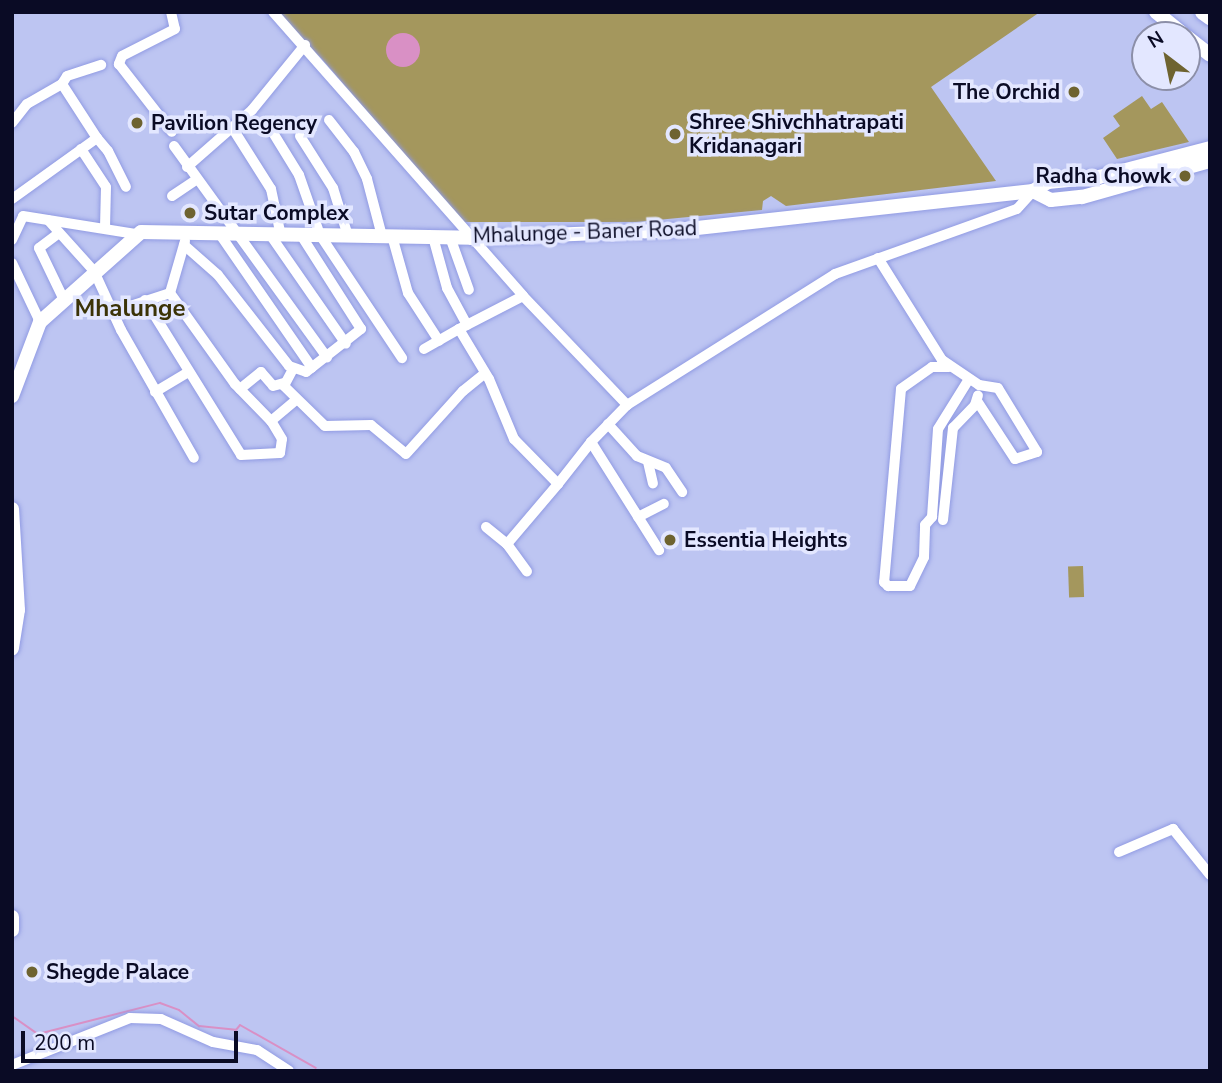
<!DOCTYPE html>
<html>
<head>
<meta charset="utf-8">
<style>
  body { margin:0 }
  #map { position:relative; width:1222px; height:1083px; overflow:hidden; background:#bdc5f2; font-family:"Nunito Sans",sans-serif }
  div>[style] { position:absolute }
  .green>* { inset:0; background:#a4975d; transform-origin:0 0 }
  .water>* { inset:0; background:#d990c5 }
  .round { border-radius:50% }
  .stream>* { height:2px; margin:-1px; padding:0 1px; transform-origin:1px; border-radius:1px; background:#d990c5 }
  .roads { filter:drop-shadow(0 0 2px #919be3) drop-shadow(0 0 2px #919be3) }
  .minor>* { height:10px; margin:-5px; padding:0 5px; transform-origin:5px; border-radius:5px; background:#fff }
  .major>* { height:14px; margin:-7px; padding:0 7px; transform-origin:7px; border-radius:7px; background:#fff }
  .highway>* { height:16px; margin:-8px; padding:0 8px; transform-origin:8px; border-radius:8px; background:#fff }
  .dots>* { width:19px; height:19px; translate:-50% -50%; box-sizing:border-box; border:4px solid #e3e7ff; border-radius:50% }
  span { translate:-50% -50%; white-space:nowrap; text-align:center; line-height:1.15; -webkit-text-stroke:7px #e3e7ff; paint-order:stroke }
  .poi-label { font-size:21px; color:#0a0b25; font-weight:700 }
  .right { translate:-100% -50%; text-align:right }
  .left { translate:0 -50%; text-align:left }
  .street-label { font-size:21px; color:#0a0b25 }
  .quarter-label { font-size:24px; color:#3b3307; font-weight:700 }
  .frame { position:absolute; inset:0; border:14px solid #0a0b25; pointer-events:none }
  .north { position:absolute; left:1131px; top:21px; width:70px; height:70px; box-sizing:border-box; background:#e3e7ff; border:2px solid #8c8fa8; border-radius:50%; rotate:328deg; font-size:19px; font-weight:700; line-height:28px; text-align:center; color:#0a0b25 }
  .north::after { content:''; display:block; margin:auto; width:24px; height:32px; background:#6e6330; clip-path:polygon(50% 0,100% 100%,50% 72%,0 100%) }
  .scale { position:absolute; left:21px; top:1031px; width:217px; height:32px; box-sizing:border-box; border:4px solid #0a0b25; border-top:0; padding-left:9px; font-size:21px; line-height:24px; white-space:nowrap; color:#0a0b25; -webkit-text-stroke:5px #e3e7ff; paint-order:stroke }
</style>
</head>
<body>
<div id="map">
  <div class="green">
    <i style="clip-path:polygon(274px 12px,1040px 12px,931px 87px,996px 181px,786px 206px,771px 196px,763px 201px,762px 210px,636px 222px,463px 222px,321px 58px)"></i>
    <i style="clip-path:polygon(1142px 96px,1151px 109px,1162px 102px,1189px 142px,1117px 159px,1103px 138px,1120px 126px,1113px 116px)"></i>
    <i style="left:1083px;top:566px;width:31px;height:15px;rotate:88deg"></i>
  </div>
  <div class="water">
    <i class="round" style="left:386px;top:33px;width:34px;height:34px"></i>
  </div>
  <div class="stream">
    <i style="left:12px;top:1016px;width:32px;rotate:35deg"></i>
    <i style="left:38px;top:1034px;width:126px;rotate:-14.3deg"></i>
    <i style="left:160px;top:1003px;width:20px;rotate:20deg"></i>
    <i style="left:179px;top:1010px;width:26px;rotate:39deg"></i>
    <i style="left:199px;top:1026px;width:37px;rotate:6deg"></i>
    <i style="left:236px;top:1030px;width:6px;rotate:-51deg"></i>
    <i style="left:240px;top:1025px;width:87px;rotate:29.5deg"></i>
  </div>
  <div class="roads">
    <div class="minor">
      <i style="left:171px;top:12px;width:17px;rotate:77deg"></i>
      <i style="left:175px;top:29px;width:59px;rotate:153deg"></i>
      <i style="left:122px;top:56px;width:9px;rotate:111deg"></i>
      <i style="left:119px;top:64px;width:86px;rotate:52.1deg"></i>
      <i style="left:273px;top:12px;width:378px;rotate:48.6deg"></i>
      <i style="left:523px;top:296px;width:151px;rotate:46.3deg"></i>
      <i style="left:627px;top:405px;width:246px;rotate:-32.2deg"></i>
      <i style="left:835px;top:274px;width:193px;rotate:-19.7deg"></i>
      <i style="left:1017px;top:209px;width:24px;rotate:-48deg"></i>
      <i style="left:62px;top:84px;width:9px;rotate:-58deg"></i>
      <i style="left:67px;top:76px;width:36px;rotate:-18deg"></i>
      <i style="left:329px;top:120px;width:41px;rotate:52deg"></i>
      <i style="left:354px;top:152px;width:30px;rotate:64deg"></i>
      <i style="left:367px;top:179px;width:59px;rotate:75.3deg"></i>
      <i style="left:12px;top:123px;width:24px;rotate:-52deg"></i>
      <i style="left:27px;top:104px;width:40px;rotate:-29.7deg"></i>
      <i style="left:62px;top:84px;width:64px;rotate:57.1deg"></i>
      <i style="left:97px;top:138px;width:105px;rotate:144.3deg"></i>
      <i style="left:267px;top:123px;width:61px;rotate:58.4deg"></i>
      <i style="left:299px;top:175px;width:64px;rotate:70.7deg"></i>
      <i style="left:320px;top:235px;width:148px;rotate:56.3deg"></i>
      <i style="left:233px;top:129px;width:71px;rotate:57.7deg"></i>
      <i style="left:271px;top:189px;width:48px;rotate:78deg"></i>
      <i style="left:300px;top:136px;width:62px;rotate:57.6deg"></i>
      <i style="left:333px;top:188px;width:50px;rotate:72.6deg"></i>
      <i style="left:97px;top:138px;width:17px;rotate:50deg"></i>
      <i style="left:108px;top:151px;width:40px;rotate:63.4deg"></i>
      <i style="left:174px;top:146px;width:261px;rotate:54.1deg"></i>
      <i style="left:81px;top:149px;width:45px;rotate:56.7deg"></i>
      <i style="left:106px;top:187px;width:41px;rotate:91.4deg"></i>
      <i style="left:187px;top:167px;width:86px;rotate:-41.2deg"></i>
      <i style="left:252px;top:110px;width:84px;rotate:-50.8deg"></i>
      <i style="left:172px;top:196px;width:29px;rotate:-34deg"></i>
      <i style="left:23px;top:216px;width:114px;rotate:9.1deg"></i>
      <i style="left:48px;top:220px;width:69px;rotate:48deg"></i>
      <i style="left:94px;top:271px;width:65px;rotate:65.4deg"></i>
      <i style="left:121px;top:330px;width:147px;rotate:60.3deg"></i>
      <i style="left:59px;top:233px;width:25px;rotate:143deg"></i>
      <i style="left:39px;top:248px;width:58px;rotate:64.3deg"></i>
      <i style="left:221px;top:236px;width:160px;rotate:55.4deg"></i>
      <i style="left:271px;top:236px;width:131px;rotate:55.2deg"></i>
      <i style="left:392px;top:236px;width:59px;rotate:74.3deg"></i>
      <i style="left:408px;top:293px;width:57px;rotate:57.1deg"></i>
      <i style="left:433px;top:237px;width:53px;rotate:74.6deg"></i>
      <i style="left:447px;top:288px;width:42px;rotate:61.6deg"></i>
      <i style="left:450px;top:237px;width:56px;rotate:70.3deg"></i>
      <i style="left:12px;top:240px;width:26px;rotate:-65deg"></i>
      <i style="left:184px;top:245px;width:45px;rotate:41.4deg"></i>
      <i style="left:218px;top:275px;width:115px;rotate:52deg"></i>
      <i style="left:289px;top:366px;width:18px;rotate:19deg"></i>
      <i style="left:306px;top:372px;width:70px;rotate:-38deg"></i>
      <i style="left:361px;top:329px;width:112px;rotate:-122.6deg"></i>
      <i style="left:878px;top:258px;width:120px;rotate:57.9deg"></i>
      <i style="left:942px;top:360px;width:45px;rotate:34deg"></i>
      <i style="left:979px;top:385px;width:19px;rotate:9deg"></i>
      <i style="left:998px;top:388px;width:75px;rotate:58.6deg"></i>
      <i style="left:1037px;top:452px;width:23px;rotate:162deg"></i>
      <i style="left:1015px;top:459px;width:69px;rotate:-123.2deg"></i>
      <i style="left:12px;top:263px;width:65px;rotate:64.6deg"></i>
      <i style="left:170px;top:293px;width:54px;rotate:-73.9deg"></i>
      <i style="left:523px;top:296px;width:72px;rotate:152.7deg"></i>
      <i style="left:459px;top:329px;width:58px;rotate:59deg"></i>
      <i style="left:489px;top:379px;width:65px;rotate:67.4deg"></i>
      <i style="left:514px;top:439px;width:63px;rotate:45.6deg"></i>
      <i style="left:558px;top:484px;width:53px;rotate:-51.8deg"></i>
      <i style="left:145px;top:300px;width:182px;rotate:58.2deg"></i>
      <i style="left:241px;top:455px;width:39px;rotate:-3deg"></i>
      <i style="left:280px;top:453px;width:14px;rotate:-82deg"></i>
      <i style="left:282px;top:439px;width:21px;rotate:-121deg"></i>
      <i style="left:271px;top:421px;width:33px;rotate:-40deg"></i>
      <i style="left:115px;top:311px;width:58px;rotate:-18.1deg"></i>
      <i style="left:170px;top:293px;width:112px;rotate:54.5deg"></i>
      <i style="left:235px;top:384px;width:52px;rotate:45.8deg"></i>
      <i style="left:424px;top:349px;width:40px;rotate:-29.7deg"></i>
      <i style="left:949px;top:367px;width:17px;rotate:180deg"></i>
      <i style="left:932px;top:367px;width:38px;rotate:145deg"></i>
      <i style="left:901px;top:389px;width:194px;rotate:95deg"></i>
      <i style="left:884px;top:582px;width:6px;rotate:45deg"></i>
      <i style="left:888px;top:586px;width:22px"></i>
      <i style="left:910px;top:586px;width:32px;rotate:-64deg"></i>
      <i style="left:924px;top:557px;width:32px;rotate:-88deg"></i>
      <i style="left:925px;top:525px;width:11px;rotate:-49deg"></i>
      <i style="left:932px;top:517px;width:88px;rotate:-86.1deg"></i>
      <i style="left:938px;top:429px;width:59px;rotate:-58.2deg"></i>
      <i style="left:293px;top:369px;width:19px;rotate:118deg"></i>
      <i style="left:284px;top:386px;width:57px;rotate:44.3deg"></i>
      <i style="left:325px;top:426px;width:46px;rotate:-1.2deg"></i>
      <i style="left:371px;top:425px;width:45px;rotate:39.6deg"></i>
      <i style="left:406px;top:454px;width:85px;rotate:-47.9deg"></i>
      <i style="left:463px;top:391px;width:28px;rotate:-39deg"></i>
      <i style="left:240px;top:389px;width:27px;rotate:-39deg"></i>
      <i style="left:261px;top:372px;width:18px;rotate:49deg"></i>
      <i style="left:273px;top:386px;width:11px;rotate:-15deg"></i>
      <i style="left:155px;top:392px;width:39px;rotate:-31deg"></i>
      <i style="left:627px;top:405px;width:52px;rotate:134.2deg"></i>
      <i style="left:591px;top:442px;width:128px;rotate:57.8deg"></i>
      <i style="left:608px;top:424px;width:43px;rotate:47.8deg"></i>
      <i style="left:637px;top:456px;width:31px;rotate:22deg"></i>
      <i style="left:666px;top:468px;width:29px;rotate:56deg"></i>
      <i style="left:648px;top:462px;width:22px;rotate:77deg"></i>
      <i style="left:638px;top:517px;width:29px;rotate:-27deg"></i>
      <i style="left:943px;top:520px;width:93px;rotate:-83.8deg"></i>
      <i style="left:953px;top:428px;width:32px;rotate:-46deg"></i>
      <i style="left:975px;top:405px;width:10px;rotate:-73deg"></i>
      <i style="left:486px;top:527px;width:27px;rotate:39deg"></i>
      <i style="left:507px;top:544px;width:79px;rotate:-49.6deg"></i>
      <i style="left:507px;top:544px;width:34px;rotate:54deg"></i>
      <i style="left:1119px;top:852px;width:59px;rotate:-23.1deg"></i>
      <i style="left:1173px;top:829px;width:59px;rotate:51.2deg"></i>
      <i style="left:12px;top:1065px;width:127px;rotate:-21.7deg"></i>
      <i style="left:130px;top:1018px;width:31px;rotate:2deg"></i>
      <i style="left:161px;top:1019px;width:57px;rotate:23.9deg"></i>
      <i style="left:213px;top:1042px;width:45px;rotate:10.3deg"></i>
      <i style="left:257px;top:1050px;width:38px;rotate:33deg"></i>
    </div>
    <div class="major">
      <i style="left:1156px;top:12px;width:36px;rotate:39deg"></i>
      <i style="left:1187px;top:37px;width:29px;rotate:38deg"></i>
      <i style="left:1033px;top:191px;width:20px;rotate:27deg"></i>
      <i style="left:1051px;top:200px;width:31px;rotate:-6deg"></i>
      <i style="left:1082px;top:197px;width:133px;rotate:-15.7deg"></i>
      <i style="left:12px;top:396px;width:79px;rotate:-69.3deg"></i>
      <i style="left:40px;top:322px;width:135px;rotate:-41.7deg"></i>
      <i style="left:141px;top:232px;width:331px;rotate:1deg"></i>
      <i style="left:472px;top:238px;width:207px;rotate:-2.2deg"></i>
      <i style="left:679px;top:230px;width:356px;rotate:-6.3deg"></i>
      <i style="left:1033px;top:191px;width:17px;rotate:-31deg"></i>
      <i style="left:1048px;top:182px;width:51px;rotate:-5.6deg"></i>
      <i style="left:1099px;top:177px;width:115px;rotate:-14.6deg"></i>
      <i style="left:12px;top:509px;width:101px;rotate:86.6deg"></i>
      <i style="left:18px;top:610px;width:39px;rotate:99deg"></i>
      <i style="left:12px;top:917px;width:13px;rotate:90deg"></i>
    </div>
    <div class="highway">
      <i style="left:1203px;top:12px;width:9px;rotate:36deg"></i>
    </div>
  </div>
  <div class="dots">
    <i style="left:1074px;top:92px;background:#6e6330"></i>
    <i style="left:137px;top:123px;background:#6e6330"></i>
    <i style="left:675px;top:134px;background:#6e6330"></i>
    <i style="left:1185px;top:176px;background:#6e6330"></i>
    <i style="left:190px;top:213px;background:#6e6330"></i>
    <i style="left:670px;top:540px;background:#6e6330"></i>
    <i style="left:32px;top:972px;background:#6e6330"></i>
  </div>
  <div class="poi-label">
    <span class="right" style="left:1060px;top:92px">The Orchid</span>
    <span class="left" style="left:689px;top:134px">Shree Shivchhatrapati<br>Kridanagari</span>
    <span class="left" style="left:151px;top:123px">Pavilion Regency</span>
    <span class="right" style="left:1171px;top:176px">Radha Chowk</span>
    <span class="left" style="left:204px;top:213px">Sutar Complex</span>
    <span class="left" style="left:684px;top:540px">Essentia Heights</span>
    <span class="left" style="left:46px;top:972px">Shegde Palace</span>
  </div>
  <div class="street-label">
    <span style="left:585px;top:232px;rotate:-2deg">Mhalunge - Baner Road</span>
  </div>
  <div class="quarter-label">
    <span style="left:130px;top:309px">Mhalunge</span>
  </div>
  <div class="frame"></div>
  <div class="north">N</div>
  <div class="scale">200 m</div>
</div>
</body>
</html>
